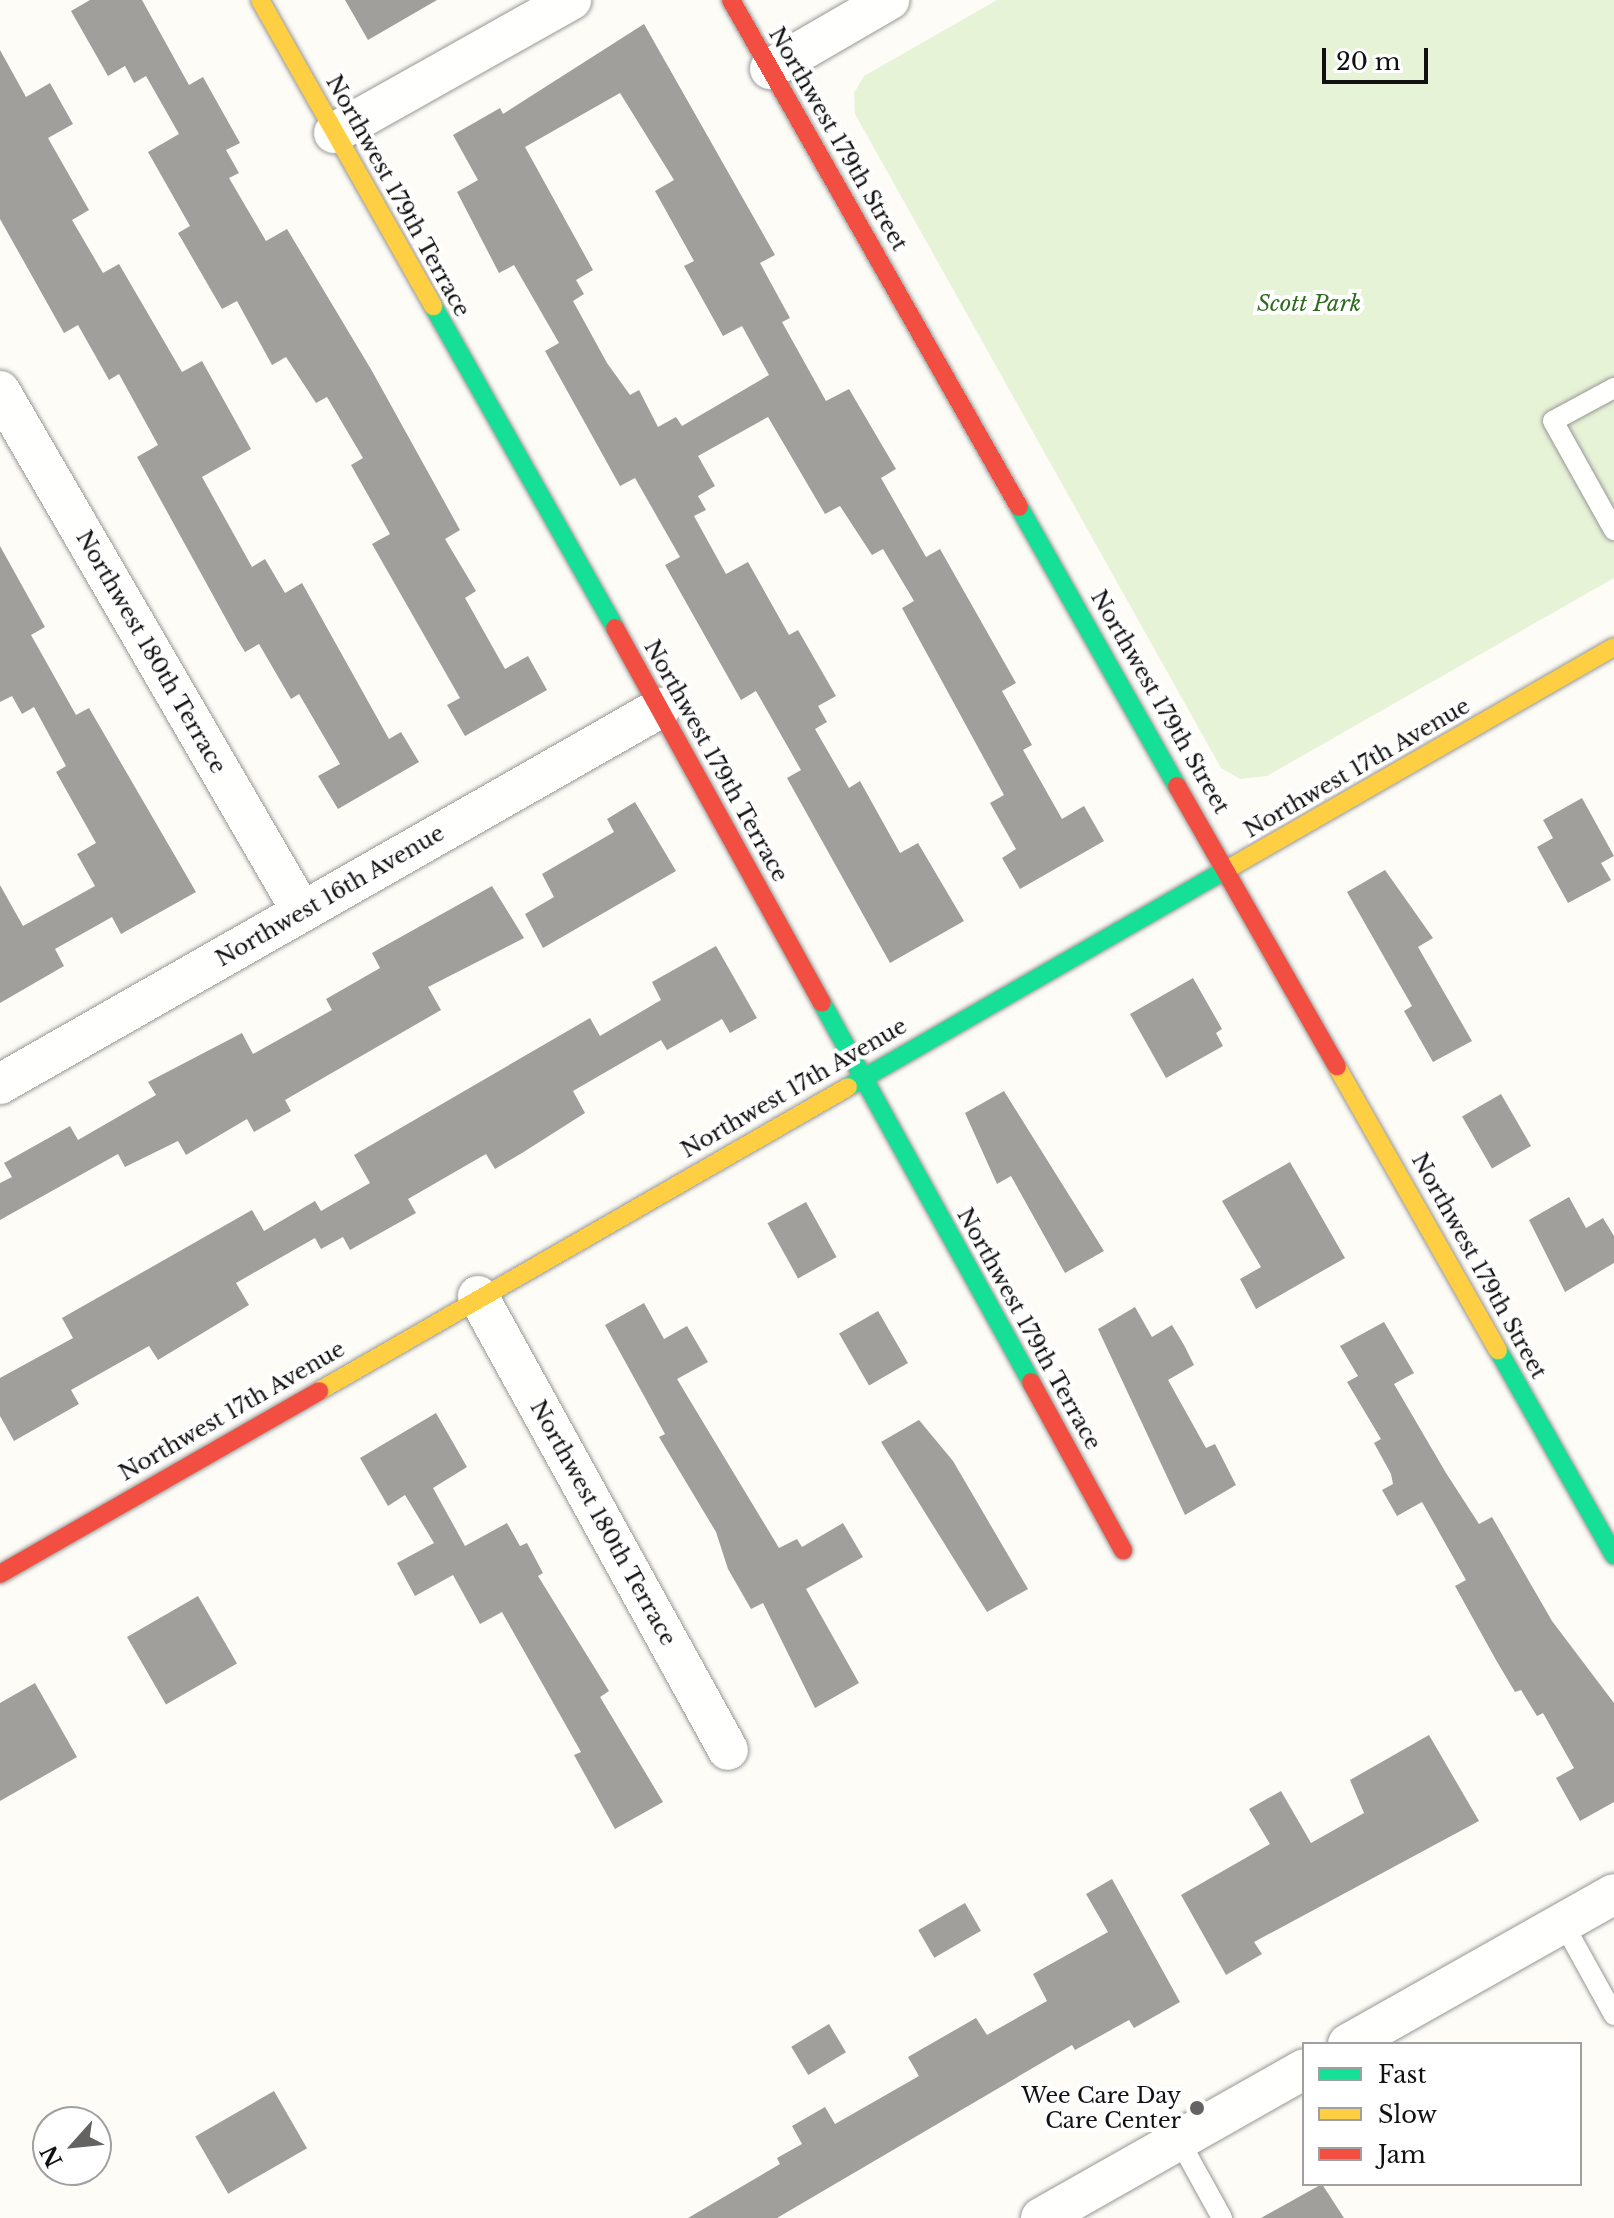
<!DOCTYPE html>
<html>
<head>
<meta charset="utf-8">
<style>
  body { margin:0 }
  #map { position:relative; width:1614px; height:2218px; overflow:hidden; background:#fdfcf7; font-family:"Libre Baskerville",serif }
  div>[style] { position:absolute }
  .green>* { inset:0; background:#e7f3d7 }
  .building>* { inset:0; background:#a19f9c; transform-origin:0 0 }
  .roads { filter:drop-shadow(0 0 2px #979795) drop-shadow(0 0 2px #979795) }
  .lane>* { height:20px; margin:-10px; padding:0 10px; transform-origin:10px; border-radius:10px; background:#fffffe }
  .street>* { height:40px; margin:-20px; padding:0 20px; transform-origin:20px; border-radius:20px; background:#fffffe }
  .fast>* { height:18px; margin:-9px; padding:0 9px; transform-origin:9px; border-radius:9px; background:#16e098 }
  .slow>* { height:18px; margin:-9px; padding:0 9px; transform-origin:9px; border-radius:9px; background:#ffcf43 }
  .jam>* { height:18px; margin:-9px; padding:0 9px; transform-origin:9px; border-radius:9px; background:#f24e42 }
  .dots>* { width:22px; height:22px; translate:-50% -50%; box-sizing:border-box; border:4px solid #fff; border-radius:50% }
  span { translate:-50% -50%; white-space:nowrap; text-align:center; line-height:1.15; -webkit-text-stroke:8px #fff; paint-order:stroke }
  .street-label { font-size:22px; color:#111 }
  .park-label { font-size:22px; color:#2f6b1f; font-style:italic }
  .poi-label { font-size:22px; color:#111 }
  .right { translate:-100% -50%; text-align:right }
  .legend { position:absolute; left:1302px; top:2042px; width:280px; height:144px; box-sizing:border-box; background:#fff; border:2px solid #a0a0a0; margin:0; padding:10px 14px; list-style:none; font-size:24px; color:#111 }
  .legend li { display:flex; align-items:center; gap:16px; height:40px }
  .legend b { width:40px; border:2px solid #a0a0a0 }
  .north { position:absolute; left:32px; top:2106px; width:80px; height:80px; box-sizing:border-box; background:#fff; border:2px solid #a0a0a0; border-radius:50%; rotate:243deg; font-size:22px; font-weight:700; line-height:32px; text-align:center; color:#111 }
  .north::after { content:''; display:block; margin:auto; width:28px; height:36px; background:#646362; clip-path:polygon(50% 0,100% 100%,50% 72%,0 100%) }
  .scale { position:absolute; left:1322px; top:48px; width:106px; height:36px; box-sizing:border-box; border:4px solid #111; border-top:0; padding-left:10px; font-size:24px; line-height:28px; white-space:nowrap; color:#111; -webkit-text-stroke:6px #fff; paint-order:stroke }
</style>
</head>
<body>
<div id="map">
  <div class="green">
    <i style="clip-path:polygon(997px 0,1614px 0,1614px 578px,1267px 776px,1240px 779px,1221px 768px,855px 114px,854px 93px,864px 76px)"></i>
  </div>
  <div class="building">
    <i style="clip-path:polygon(90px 0,142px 0,189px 85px,203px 77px,240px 143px,226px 150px,239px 173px,229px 178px,266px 241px,287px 229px,372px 371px,460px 530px,445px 539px,476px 591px,465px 598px,505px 669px,528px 656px,547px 690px,465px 736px,447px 705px,460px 698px,372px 544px,390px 534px,351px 465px,363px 458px,327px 397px,316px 403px,286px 357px,272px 365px,237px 301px,222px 309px,178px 233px,190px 226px,148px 152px,179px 134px,146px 76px,134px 83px,125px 66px,108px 76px,71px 11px)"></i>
    <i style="clip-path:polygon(345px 0,437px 0,368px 40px)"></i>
    <i style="clip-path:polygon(evenodd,644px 24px,775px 255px,760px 263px,790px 318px,782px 322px,826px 401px,849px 389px,896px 469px,881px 478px,926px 557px,940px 549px,1016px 683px,1002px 691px,1032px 745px,1023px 750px,1062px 819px,1084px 806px,1104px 841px,1020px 889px,1002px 858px,1016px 849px,990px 803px,1004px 795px,902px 608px,914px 601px,883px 549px,872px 555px,840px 506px,825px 514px,768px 417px,698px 456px,715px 486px,698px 496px,706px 510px,694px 516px,726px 574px,748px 562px,789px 635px,798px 630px,836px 696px,818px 706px,827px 722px,815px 729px,849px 788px,860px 781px,900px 853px,918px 843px,964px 921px,890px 963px,787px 778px,801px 770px,756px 691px,741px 700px,665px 565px,680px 557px,635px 478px,620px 486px,545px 351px,559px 343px,514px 265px,499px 273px,457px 192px,478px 180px,453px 135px,500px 108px,503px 114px,644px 24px,620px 93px,674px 180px,655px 191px,694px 261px,684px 266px,723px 336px,742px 326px,769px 375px,682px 426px,676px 417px,658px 427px,639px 390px,630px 395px,607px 363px,573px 301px,584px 294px,576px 280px,593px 270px,525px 147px,620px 93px)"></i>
    <i style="clip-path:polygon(0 50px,26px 97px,50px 83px,73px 124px,48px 138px,89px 210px,72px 220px,103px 273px,119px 264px,182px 372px,202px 361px,251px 449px,202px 477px,252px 567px,265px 559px,285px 593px,302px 583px,389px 739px,401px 732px,419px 762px,338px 809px,318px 776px,340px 764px,299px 694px,291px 699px,259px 644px,245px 652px,237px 639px,137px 457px,158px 445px,119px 374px,109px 380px,78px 325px,64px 333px,0 219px)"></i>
    <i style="clip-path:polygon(0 546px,45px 627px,31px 635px,76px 715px,89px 708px,196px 892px,121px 934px,112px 917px,55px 949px,64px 966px,0 1003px,0 885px,23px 926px,95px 886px,77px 854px,96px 843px,56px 772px,66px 766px,34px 707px,22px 714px,12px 696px,0 702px)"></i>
    <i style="clip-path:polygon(1582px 798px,1614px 856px,1601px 863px,1611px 880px,1568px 903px,1537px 847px,1553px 838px,1543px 820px)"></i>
    <i style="clip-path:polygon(635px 802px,676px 871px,543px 948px,525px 914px,554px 897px,542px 874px,614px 832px,607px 819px)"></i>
    <i style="clip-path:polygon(1385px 870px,1433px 938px,1418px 947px,1472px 1041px,1433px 1062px,1404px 1011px,1412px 1006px,1347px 892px)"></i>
    <i style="clip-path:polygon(492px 886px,524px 938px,428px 987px,441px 1010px,285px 1100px,291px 1111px,254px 1132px,247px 1119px,186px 1155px,178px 1141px,125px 1167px,118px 1154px,0 1220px,0 1183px,12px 1177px,4px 1163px,70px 1126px,78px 1140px,156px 1095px,148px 1082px,242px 1033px,253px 1054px,332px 1010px,326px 999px,380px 968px,372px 953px)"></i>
    <i style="clip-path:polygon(716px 946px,757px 1018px,730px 1033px,722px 1019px,667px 1050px,661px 1040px,573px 1091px,585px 1113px,522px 1153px,495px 1169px,486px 1154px,408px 1199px,416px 1213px,350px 1250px,343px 1237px,321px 1249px,315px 1238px,236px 1283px,249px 1305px,158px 1360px,149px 1346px,71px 1390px,79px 1404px,14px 1441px,0 1416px,0 1378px,73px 1338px,62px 1318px,252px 1210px,264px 1231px,315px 1201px,321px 1211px,370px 1183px,354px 1155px,590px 1018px,600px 1036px,661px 1000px,652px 982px)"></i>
    <i style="clip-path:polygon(1193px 978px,1222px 1029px,1216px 1033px,1223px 1046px,1166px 1078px,1130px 1014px)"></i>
    <i style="clip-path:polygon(1004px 1091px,1104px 1251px,1065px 1273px,1011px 1176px,997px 1184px,965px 1113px)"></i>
    <i style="left:1501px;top:1094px;width:60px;height:45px;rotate:60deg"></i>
    <i style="clip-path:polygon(1290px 1162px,1345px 1258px,1256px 1309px,1240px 1279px,1261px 1267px,1222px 1201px)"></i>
    <i style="clip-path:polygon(1569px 1197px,1586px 1228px,1603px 1218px,1614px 1236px,1614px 1263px,1565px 1292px,1529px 1220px)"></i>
    <i style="left:806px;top:1202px;width:63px;height:44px;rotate:61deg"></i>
    <i style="clip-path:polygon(644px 1303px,664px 1339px,687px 1326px,708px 1362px,677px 1379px,779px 1548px,797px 1539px,802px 1547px,843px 1523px,863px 1557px,806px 1589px,859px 1683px,815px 1708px,763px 1603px,751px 1609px,728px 1569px,716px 1532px,659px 1437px,665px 1434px,605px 1325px)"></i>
    <i style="clip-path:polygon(1135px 1307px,1152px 1337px,1172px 1325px,1184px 1345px,1194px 1365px,1168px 1380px,1206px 1448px,1215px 1444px,1236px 1485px,1185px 1515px,1098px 1329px)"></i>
    <i style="left:878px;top:1311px;width:60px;height:45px;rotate:60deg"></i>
    <i style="clip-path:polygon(1384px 1322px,1414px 1373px,1394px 1384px,1446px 1473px,1479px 1524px,1492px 1517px,1552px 1621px,1614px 1703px,1614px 1802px,1580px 1821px,1556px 1778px,1574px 1768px,1543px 1713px,1537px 1716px,1521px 1690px,1515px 1692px,1496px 1660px,1455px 1586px,1466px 1580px,1422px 1502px,1397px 1516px,1382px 1490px,1393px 1484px,1391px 1474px,1374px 1443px,1381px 1439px,1347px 1382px,1358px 1376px,1340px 1346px)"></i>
    <i style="clip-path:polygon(436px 1413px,467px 1467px,433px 1488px,465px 1546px,507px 1523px,520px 1546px,527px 1543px,543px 1573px,538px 1576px,609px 1691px,600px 1697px,663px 1802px,615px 1829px,574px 1755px,581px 1752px,502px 1612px,480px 1624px,453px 1575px,415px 1596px,397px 1563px,434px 1543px,405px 1495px,388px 1506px,360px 1458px)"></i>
    <i style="clip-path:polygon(919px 1420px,953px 1461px,1028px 1589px,987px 1612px,881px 1442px)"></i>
    <i style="left:198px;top:1596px;width:78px;height:82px;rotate:60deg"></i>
    <i style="clip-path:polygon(35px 1683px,77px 1757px,0 1801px,0 1703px)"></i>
    <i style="clip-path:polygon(1429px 1735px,1479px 1821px,1254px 1942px,1262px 1954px,1226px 1975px,1181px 1895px,1270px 1844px,1249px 1809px,1281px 1791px,1311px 1843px,1364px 1813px,1350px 1780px)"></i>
    <i style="clip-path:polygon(1112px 1879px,1180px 2002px,1134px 2028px,1129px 2020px,1075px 2050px,1072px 2045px,777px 2218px,688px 2218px,780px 2164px,777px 2158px,802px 2144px,792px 2126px,825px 2107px,835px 2124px,919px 2076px,908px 2057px,976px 2018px,987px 2035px,1047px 2001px,1033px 1974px,1108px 1932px,1086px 1894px)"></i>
    <i style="left:965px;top:1903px;width:32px;height:54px;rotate:60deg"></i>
    <i style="left:829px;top:2024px;width:33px;height:44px;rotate:59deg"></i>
    <i style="left:274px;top:2091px;width:66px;height:91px;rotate:60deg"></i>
    <i style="clip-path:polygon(1322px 2184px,1344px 2218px,1261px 2218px)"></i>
  </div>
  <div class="roads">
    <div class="lane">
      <i style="left:1614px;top:388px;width:69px;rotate:151.6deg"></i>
      <i style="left:1553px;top:421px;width:125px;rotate:60.8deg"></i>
      <i style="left:1563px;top:1923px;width:105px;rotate:61deg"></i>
      <i style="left:1179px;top:2140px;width:89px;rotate:61.1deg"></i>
    </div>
    <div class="street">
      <i style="left:770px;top:69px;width:138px;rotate:-30.1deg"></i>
      <i style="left:334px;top:133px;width:272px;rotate:-29.3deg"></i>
      <i style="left:0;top:391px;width:602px;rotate:59.9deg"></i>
      <i style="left:0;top:1084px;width:760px;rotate:-29.67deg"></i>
      <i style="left:478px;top:1296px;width:518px;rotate:61.16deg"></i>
      <i style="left:1348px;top:2044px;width:305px;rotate:-29.4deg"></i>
      <i style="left:1041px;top:2218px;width:302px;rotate:-29.5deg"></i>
    </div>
    <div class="fast">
      <i style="left:433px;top:306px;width:370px;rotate:60.5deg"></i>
      <i style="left:1019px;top:507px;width:321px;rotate:60.5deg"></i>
      <i style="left:822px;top:1003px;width:433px;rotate:61.1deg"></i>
      <i style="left:848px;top:1087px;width:444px;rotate:-29.9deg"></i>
      <i style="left:1498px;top:1350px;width:236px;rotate:60.5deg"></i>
    </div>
    <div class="slow">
      <i style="left:260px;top:0;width:352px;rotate:60.5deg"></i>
      <i style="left:1233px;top:866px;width:439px;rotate:-29.9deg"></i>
      <i style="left:1337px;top:1067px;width:326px;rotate:60.4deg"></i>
      <i style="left:319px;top:1391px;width:610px;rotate:-29.88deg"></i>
    </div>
    <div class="jam">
      <i style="left:731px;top:0;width:583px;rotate:60.4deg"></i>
      <i style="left:615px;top:628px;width:428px;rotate:61.1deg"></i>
      <i style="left:1177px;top:786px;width:323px;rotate:60.3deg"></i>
      <i style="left:1031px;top:1382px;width:192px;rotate:61.3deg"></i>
      <i style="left:0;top:1574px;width:368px;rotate:-29.8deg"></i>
    </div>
  </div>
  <div class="dots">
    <i style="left:1197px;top:2108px;background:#646362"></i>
  </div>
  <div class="street-label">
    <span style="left:838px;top:139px;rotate:60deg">Northwest 179th Street</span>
    <span style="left:398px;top:196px;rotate:61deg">Northwest 179th Terrace</span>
    <span style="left:151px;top:652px;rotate:60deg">Northwest 180th Terrace</span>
    <span style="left:1160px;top:702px;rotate:60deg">Northwest 179th Street</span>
    <span style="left:716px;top:761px;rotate:61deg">Northwest 179th Terrace</span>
    <span style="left:1357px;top:768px;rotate:-30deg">Northwest 17th Avenue</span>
    <span style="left:330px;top:896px;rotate:-30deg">Northwest 16th Avenue</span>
    <span style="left:794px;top:1088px;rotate:-30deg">Northwest 17th Avenue</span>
    <span style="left:1479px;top:1266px;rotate:61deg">Northwest 179th Street</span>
    <span style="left:1029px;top:1329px;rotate:61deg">Northwest 179th Terrace</span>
    <span style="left:232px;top:1411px;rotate:-30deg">Northwest 17th Avenue</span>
    <span style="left:603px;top:1523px;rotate:61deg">Northwest 180th Terrace</span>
  </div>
  <div class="park-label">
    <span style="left:1309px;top:304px">Scott Park</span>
  </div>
  <div class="poi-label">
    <span class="right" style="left:1181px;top:2108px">Wee Care Day<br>Care Center</span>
  </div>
  <ul class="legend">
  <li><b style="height:10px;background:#16e098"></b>Fast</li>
  <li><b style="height:10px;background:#ffcf43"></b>Slow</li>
  <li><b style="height:10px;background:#f24e42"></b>Jam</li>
  </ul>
  <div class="north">N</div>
  <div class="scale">20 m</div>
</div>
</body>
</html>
